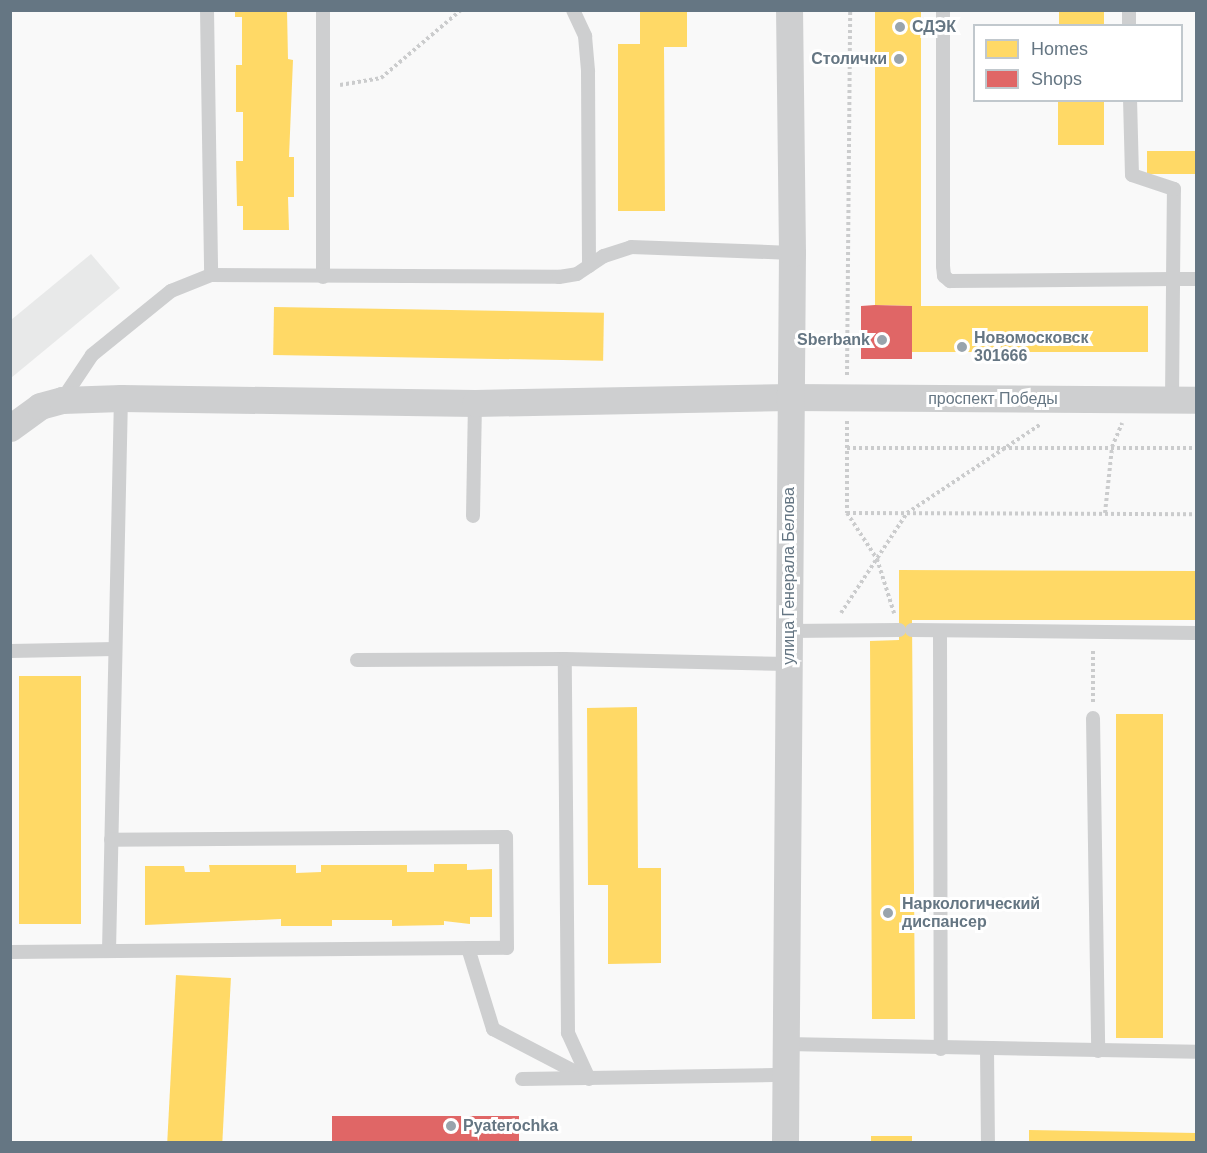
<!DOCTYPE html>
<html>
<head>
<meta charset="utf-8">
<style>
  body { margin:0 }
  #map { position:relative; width:1207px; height:1153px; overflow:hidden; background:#f9f9f9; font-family:Helvetica,sans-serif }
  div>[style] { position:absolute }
  .built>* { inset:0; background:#e8e9e9 }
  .homes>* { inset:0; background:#ffd966; transform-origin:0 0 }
  .shops>* { inset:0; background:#e06666; transform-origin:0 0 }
  .path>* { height:4px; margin-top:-2px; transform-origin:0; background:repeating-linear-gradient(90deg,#cbcccd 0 3px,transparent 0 6px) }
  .service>* { height:14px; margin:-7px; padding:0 7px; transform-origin:7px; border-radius:7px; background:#cecfd0 }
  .minor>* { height:27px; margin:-13.5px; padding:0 13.5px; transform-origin:13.5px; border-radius:13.5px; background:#cecfd0 }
  .dots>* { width:16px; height:16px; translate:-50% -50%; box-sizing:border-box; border:3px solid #fff; border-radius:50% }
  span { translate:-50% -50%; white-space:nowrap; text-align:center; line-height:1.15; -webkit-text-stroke:6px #fff; paint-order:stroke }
  .poi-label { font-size:16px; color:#657683; font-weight:700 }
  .left { translate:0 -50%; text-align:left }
  .right { translate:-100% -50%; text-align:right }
  .street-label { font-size:16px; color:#657683 }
  .frame { position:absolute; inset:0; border:12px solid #657683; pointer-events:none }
  .legend { position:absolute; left:973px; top:24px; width:210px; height:78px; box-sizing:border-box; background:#fff; border:2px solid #c1c8cd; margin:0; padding:8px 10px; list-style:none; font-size:18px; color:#657683 }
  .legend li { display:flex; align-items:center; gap:12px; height:30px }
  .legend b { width:30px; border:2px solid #c1c8cd }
</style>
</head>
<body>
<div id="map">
  <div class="built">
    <i style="clip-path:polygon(91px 254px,120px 288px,11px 378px,11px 320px)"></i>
  </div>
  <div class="homes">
    <i style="clip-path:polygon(235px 10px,287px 10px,288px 59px,293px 60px,289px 157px,294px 157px,294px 197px,288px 197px,289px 230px,243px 230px,243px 206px,237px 206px,236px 161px,243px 161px,243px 112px,236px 112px,236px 65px,242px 65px,242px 17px,235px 17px)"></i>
    <i style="clip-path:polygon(640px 10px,687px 10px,687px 47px,664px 47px,665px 211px,618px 211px,618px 44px,640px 44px)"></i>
    <i style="clip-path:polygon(875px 10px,921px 10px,921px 306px,1148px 306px,1148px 352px,912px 352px,912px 306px,875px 305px)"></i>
    <i style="left:1059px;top:10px;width:45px;height:16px"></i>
    <i style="left:1058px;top:100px;width:46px;height:45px"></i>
    <i style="left:1196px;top:151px;width:23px;height:49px;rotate:90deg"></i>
    <i style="left:274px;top:307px;width:330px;height:48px;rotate:1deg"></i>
    <i style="clip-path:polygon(899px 570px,1196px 571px,1196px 620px,912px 620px,915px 1019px,872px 1019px,870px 641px,899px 640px)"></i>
    <i style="left:19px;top:676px;width:62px;height:248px"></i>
    <i style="clip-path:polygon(637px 707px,638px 868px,661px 868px,661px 963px,608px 964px,608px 885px,588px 885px,587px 708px)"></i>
    <i style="left:1116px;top:714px;width:47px;height:324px"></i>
    <i style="clip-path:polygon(434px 864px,467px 864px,467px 870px,492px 869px,492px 917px,470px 917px,470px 924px,444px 921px,444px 925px,392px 926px,392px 920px,332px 920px,332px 926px,281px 926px,281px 919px,145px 925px,145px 866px,184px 866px,185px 872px,210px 872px,209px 865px,296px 865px,296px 873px,321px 872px,321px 865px,407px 865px,407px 872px,434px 872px)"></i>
    <i style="left:176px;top:975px;width:55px;height:167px;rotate:3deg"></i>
    <i style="clip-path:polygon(1029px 1130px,1196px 1133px,1196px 1142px,1029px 1142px)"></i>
    <i style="left:871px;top:1136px;width:41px;height:6px"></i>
  </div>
  <div class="shops">
    <i style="clip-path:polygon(875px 305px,912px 306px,912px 359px,861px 359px,861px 306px)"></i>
    <i style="left:332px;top:1116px;width:187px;height:26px"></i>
  </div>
  <div class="path">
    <i style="left:340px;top:85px;width:42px;rotate:-9.7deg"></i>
    <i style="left:381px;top:78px;width:105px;rotate:-40.4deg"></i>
    <i style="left:847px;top:375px;width:365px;rotate:-89.5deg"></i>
    <i style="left:847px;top:421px;width:92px;rotate:90deg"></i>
    <i style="left:847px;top:513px;width:349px;rotate:0.2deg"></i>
    <i style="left:847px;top:448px;width:349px"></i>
    <i style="left:847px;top:513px;width:55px;rotate:56.9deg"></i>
    <i style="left:877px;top:559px;width:57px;rotate:72.5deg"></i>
    <i style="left:1105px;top:513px;width:66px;rotate:-83.9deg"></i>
    <i style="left:1112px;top:447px;width:26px;rotate:-67deg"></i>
    <i style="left:841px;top:613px;width:120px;rotate:-56.6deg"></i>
    <i style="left:907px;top:513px;width:161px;rotate:-33.6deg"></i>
    <i style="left:1093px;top:702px;width:53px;rotate:-90deg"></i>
  </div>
  <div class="service">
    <i style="left:207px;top:10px;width:265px;rotate:89.1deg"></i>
    <i style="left:573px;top:10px;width:29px;rotate:65deg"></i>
    <i style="left:585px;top:36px;width:36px;rotate:85deg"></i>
    <i style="left:588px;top:72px;width:194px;rotate:89.7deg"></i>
    <i style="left:943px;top:10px;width:256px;rotate:90deg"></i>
    <i style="left:943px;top:266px;width:10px;rotate:84deg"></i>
    <i style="left:944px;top:276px;width:8px;rotate:40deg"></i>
    <i style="left:950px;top:281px;width:223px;rotate:-0.5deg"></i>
    <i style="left:1173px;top:279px;width:90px;rotate:-89.4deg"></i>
    <i style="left:1174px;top:189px;width:44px;rotate:-161.6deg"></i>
    <i style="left:1132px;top:175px;width:75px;rotate:-91.5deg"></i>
    <i style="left:1129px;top:10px;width:16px;rotate:90deg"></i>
    <i style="left:323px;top:277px;width:267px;rotate:-90deg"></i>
    <i style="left:62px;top:400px;width:54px;rotate:-56.3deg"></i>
    <i style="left:92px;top:355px;width:102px;rotate:-39deg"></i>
    <i style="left:171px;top:291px;width:43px;rotate:-21.8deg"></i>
    <i style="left:211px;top:275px;width:348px;rotate:0.3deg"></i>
    <i style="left:559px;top:277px;width:18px;rotate:-9deg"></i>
    <i style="left:577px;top:274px;width:32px;rotate:-34deg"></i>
    <i style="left:604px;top:256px;width:28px;rotate:-18deg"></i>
    <i style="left:631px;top:247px;width:161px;rotate:2.1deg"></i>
    <i style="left:1172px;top:401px;width:122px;rotate:-89.5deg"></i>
    <i style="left:1173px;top:279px;width:23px"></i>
    <i style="left:473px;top:516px;width:113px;rotate:-89deg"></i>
    <i style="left:912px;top:630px;width:284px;rotate:0.6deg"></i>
    <i style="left:788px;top:631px;width:111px;rotate:-0.5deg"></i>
    <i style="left:940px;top:631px;width:418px;rotate:89.9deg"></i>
    <i style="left:10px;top:651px;width:105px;rotate:-1.1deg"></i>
    <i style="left:357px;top:660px;width:208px;rotate:-0.3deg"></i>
    <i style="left:1093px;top:718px;width:333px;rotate:89.1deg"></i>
    <i style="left:468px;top:948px;width:85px;rotate:72.8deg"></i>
    <i style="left:493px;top:1029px;width:106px;rotate:27.5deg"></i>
    <i style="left:109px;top:951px;width:553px;rotate:-88.76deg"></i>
    <i style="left:10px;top:952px;width:497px;rotate:-0.5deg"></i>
    <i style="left:507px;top:948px;width:111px;rotate:-90.5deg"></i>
    <i style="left:506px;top:837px;width:395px;rotate:179.6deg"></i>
    <i style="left:786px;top:1044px;width:410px;rotate:1.1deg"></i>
    <i style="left:987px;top:1050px;width:92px;rotate:89.4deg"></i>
    <i style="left:522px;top:1079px;width:264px;rotate:-0.9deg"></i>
    <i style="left:589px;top:1079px;width:51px;rotate:-114.5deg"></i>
    <i style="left:568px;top:1033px;width:374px;rotate:-90.5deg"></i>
    <i style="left:565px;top:659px;width:223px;rotate:1.3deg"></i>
  </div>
  <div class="minor">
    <i style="left:10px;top:428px;width:37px;rotate:-36deg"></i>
    <i style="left:40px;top:406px;width:23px;rotate:-15deg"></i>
    <i style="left:62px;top:400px;width:59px;rotate:-1.9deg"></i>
    <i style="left:121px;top:398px;width:354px;rotate:0.8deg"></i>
    <i style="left:475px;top:403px;width:314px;rotate:-1.1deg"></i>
    <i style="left:789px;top:397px;width:407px;rotate:0.4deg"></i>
    <i style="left:785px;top:1142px;width:889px;rotate:-89.55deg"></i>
    <i style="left:792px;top:253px;width:243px;rotate:-90.7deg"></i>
  </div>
  <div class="dots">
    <i style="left:900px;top:27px;background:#99a4ac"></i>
    <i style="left:899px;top:59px;background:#99a4ac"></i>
    <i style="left:882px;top:340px;background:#99a4ac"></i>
    <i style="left:962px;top:347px;background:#99a4ac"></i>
    <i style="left:888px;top:913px;background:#99a4ac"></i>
    <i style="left:451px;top:1126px;background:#99a4ac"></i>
  </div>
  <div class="poi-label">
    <span class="left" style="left:912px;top:27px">СДЭК</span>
    <span class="right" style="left:887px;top:59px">Столички</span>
    <span class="left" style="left:974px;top:347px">Новомосковск<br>301666</span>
    <span class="right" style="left:870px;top:340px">Sberbank</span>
    <span class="left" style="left:902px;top:913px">Наркологический<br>диспансер</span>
    <span class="left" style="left:463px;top:1126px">Pyaterochka</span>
  </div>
  <div class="street-label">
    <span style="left:993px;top:399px">проспект Победы</span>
    <span style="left:789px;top:576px;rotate:-90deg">улица Генерала Белова</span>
  </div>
  <div class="frame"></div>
  <ul class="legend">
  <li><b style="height:16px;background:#ffd966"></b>Homes</li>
  <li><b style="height:16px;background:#e06666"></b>Shops</li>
  </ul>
</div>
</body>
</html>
